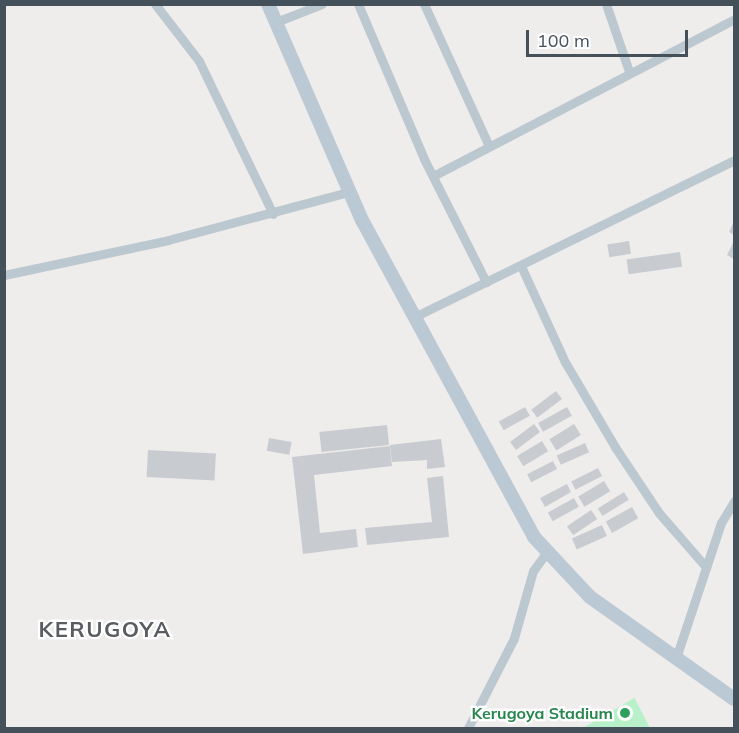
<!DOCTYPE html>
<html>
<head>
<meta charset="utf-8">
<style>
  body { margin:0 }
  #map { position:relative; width:739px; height:733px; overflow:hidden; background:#efecec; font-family:Mulish,sans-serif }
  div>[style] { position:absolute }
  .green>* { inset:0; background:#b7f0c9 }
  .building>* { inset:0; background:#c8ccd1; transform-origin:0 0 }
  .minor>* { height:9px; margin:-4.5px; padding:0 4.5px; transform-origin:4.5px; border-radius:4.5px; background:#bcc8cf }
  .secondary>* { height:14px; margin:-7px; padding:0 7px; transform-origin:7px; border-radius:7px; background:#bbc9d4 }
  .dots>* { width:16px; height:16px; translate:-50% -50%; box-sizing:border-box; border:3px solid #fff; border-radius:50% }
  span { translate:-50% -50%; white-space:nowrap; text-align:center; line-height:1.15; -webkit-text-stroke:4.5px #fff; paint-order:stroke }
  .leisure-label { font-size:16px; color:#27864d; font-weight:700 }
  .right { translate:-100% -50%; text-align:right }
  .district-label { font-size:22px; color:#595d61; font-weight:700; letter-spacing:1.5px }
  .frame { position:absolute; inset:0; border:6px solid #44515a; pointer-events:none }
  .scale { position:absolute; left:526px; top:30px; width:162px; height:27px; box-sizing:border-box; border:3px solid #44515a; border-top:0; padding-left:8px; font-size:18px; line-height:21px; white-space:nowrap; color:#44515a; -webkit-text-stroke:4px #fff; paint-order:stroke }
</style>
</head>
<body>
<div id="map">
  <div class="green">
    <i style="clip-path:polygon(634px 697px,650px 728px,583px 728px,634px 698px)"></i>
  </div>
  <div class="building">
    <i style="clip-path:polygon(734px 221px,734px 235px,729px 232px)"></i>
    <i style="left:629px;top:241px;width:13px;height:22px;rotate:81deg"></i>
    <i style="clip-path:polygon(734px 241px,734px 259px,727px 255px)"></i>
    <i style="left:680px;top:252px;width:15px;height:54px;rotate:82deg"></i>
    <i style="left:556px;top:391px;width:10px;height:31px;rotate:53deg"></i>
    <i style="left:525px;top:407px;width:10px;height:30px;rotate:61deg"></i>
    <i style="left:567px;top:407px;width:10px;height:33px;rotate:61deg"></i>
    <i style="left:534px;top:424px;width:10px;height:30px;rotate:53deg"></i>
    <i style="left:574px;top:424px;width:13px;height:29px;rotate:58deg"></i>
    <i style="left:387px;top:425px;width:20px;height:68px;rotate:84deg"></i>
    <i style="left:269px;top:438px;width:23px;height:13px;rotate:10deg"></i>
    <i style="clip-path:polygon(441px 439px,445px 467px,427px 469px,427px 460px,392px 462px,390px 445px)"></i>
    <i style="left:542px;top:441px;width:12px;height:29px;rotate:59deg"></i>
    <i style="left:585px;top:443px;width:10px;height:31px;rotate:66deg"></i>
    <i style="clip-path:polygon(390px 446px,392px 466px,314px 475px,320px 533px,356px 529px,358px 547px,303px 554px,292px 457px)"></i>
    <i style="left:148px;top:450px;width:68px;height:27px;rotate:3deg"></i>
    <i style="left:553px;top:461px;width:9px;height:29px;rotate:63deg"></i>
    <i style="left:598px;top:468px;width:9px;height:30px;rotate:63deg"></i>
    <i style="clip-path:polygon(443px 476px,449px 537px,367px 545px,365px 528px,432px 522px,427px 478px)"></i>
    <i style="left:604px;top:481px;width:12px;height:30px;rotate:59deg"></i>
    <i style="clip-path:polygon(567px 484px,571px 492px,545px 507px,540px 498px)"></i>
    <i style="left:624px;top:492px;width:9px;height:31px;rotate:58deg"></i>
    <i style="left:574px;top:498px;width:10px;height:30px;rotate:61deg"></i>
    <i style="left:632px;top:507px;width:13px;height:30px;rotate:61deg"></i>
    <i style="left:591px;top:510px;width:11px;height:29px;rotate:56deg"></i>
    <i style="left:602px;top:525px;width:12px;height:33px;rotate:66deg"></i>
  </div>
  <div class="minor">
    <i style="left:155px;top:4px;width:72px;rotate:52.3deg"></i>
    <i style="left:199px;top:61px;width:170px;rotate:64.2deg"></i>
    <i style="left:358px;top:4px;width:168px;rotate:66.9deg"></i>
    <i style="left:424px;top:159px;width:138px;rotate:63.2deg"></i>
    <i style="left:424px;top:4px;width:154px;rotate:65.4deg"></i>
    <i style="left:606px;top:4px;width:71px;rotate:71.1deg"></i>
    <i style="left:276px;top:22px;width:49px;rotate:-21.4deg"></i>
    <i style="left:433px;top:176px;width:339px;rotate:-27.5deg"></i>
    <i style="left:521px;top:266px;width:106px;rotate:65.4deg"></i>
    <i style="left:565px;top:362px;width:99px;rotate:59.5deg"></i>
    <i style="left:615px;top:447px;width:79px;rotate:56.3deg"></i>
    <i style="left:659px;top:513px;width:72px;rotate:49deg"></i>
    <i style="left:4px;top:275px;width:168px;rotate:-12deg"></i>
    <i style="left:168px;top:240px;width:186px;rotate:-14.9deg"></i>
    <i style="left:414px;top:317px;width:356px;rotate:-26.1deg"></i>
    <i style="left:676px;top:658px;width:142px;rotate:-71.6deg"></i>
    <i style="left:721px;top:523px;width:26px;rotate:-59deg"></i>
    <i style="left:468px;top:728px;width:101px;rotate:-62.9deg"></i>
    <i style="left:514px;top:638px;width:70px;rotate:-74.2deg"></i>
    <i style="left:533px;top:571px;width:22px;rotate:-54deg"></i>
  </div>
  <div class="secondary">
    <i style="left:268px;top:4px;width:236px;rotate:66.5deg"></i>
    <i style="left:362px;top:220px;width:361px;rotate:61.5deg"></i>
    <i style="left:534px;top:537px;width:82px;rotate:47deg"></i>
    <i style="left:590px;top:597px;width:176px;rotate:35.3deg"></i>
  </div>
  <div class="dots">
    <i style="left:625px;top:713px;background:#2e9e5b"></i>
  </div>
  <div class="leisure-label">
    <span class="right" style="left:613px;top:713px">Kerugoya Stadium</span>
  </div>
  <div class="district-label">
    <span style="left:105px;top:630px">KERUGOYA</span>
  </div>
  <div class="frame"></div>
  <div class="scale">100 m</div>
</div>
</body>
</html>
